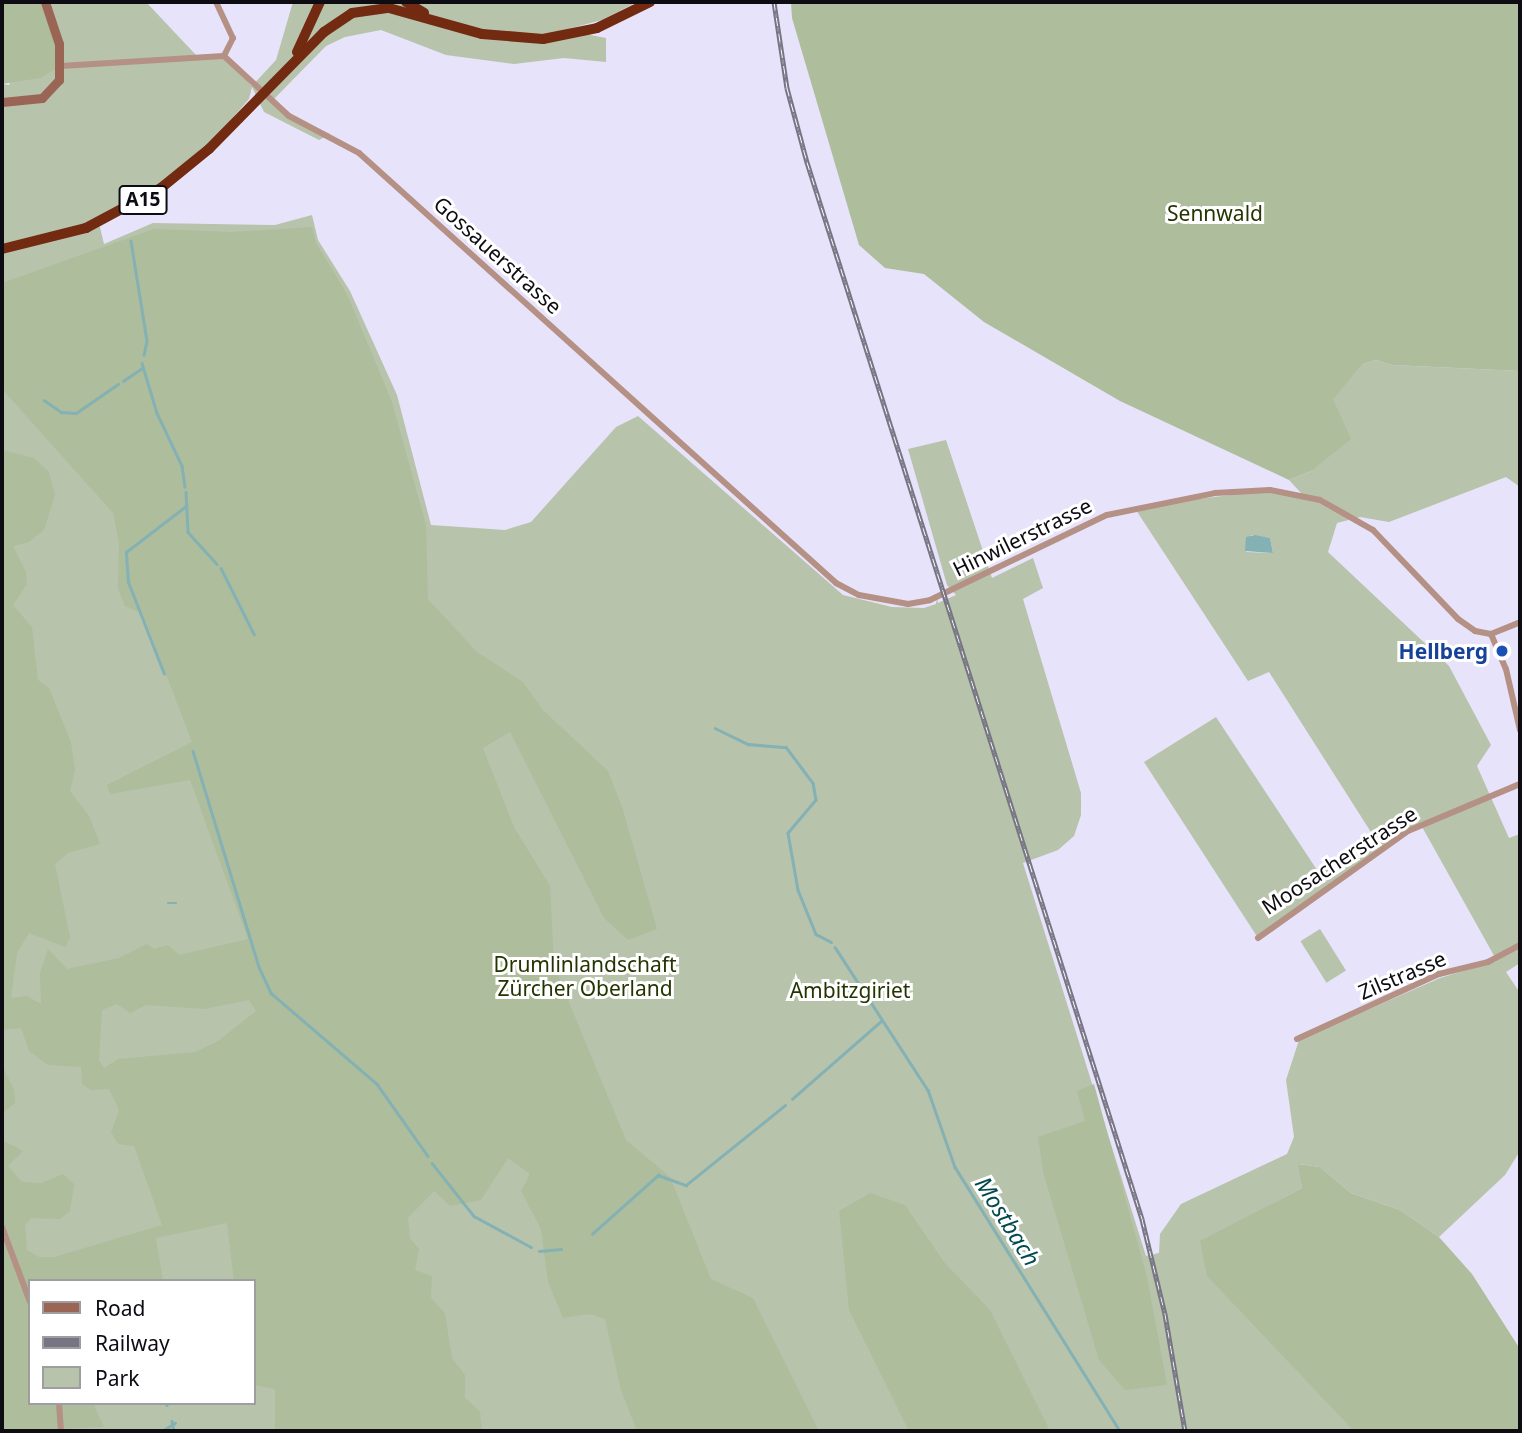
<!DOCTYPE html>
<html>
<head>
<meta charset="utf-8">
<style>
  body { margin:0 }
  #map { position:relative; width:1522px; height:1433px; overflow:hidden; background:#e7e3fa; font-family:"Noto Sans",sans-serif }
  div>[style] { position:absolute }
  .green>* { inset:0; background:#b8c3ac; transform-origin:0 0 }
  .forest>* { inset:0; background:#aebd9c }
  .water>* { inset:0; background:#84b1b4 }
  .stream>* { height:2.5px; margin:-1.25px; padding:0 1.25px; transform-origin:1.25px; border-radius:1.25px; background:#84b1b4 }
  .street>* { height:6px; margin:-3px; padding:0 3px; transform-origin:3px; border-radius:3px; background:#b59084 }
  .secondary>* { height:9px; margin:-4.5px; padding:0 4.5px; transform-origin:4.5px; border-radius:4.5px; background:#9a6554 }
  .highway>* { height:10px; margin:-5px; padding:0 5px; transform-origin:5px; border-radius:5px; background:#722a11 }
  .rail>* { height:5px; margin-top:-2.5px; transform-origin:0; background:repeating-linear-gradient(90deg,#fff 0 8px,#777584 0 16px); box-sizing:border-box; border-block:2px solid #777584 }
  .dots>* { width:19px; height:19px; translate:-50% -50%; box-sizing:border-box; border:4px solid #fff; border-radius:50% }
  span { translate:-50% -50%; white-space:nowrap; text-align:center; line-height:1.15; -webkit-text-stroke:6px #fff; paint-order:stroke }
  .shield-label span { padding:2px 5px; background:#fff; border:2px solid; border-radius:5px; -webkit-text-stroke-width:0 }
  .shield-label { font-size:19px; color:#0d0c13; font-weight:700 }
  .park-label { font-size:21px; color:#233501 }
  .street-label { font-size:21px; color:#0d0c13 }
  .transit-label { font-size:21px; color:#164399; font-weight:700 }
  .right { translate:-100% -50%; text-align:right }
  .water-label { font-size:23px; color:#024a4e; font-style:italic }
  .frame { position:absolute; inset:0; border:4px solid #0d0c13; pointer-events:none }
  .legend { position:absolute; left:28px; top:1279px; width:228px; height:126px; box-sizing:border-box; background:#fff; border:2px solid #9e9ea1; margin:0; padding:9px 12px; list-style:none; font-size:21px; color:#0d0c13 }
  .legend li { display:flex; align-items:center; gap:14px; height:35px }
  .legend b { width:35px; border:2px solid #9e9ea1 }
</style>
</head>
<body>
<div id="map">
  <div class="green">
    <i style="clip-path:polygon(evenodd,45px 2px,146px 2px,196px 55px,224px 56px,252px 86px,276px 60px,293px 2px,637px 2px,602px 20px,564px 30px,606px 38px,606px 62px,564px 58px,514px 64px,446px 55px,381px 30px,345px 37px,326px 46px,272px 101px,290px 116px,330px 134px,319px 140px,264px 112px,252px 87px,249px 99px,192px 164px,99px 223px,104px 244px,153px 223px,275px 225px,312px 215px,318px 240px,350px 291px,397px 395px,431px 525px,505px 530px,531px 522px,616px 427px,638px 416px,843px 595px,892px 607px,924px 608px,936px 604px,937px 598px,938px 603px,956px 595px,947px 585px,908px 449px,946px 440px,992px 578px,1033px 558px,1043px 588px,1023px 599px,1081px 793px,1081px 815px,1074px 836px,1058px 850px,1023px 863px,1146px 1256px,1159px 1253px,1160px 1234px,1181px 1204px,1287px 1154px,1294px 1137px,1286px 1080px,1299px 1040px,1440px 978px,1497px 961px,1421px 825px,1258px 938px,1144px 762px,1216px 717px,1317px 870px,1376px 840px,1269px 672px,1248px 681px,1134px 507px,1270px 490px,1302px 494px,1289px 480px,1311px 471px,1332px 399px,1363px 364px,1376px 360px,1392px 365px,1520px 371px,1520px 487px,1506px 477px,1389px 522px,1360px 517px,1337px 523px,1328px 552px,1449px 666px,1491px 745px,1477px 766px,1509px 838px,1520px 834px,1520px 963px,1506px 972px,1520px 993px,1520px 1151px,1505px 1175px,1439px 1237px,1400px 1210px,1351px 1193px,1320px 1167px,1299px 1164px,1302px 1188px,1202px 1241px,1383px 1431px,278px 1431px,275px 1404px,275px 1431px,2px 1431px,2px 84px,9px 85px,45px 2px,1251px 535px,1270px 538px,1273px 553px,1246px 552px,1251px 535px,45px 2px,30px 1281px,254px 1281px,254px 1403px,30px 1403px,30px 1281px)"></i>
    <i style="left:1320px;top:929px;width:49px;height:23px;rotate:58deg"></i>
  </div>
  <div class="forest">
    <i style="clip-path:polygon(2px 2px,45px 2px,61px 66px,40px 78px,2px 84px)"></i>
    <i style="clip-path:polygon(791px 2px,1520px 2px,1520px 371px,1392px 365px,1376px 360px,1363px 364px,1333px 399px,1351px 439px,1311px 471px,1289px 480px,1120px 401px,984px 322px,924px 274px,885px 268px,859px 245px,792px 18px)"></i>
    <i style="clip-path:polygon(evenodd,312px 227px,316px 243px,347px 294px,392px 402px,426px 525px,428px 599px,477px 652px,523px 682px,543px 710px,608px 771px,623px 810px,657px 929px,628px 940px,604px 918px,510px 732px,483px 748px,514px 827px,550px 886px,554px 966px,626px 1140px,670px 1177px,711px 1279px,753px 1298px,819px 1431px,637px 1431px,621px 1390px,605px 1319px,590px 1314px,563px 1318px,548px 1282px,541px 1229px,521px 1191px,530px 1174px,508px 1158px,481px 1200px,450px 1206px,434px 1191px,408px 1218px,410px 1238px,419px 1249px,415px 1270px,432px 1276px,431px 1298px,445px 1313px,452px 1358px,465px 1375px,465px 1398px,480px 1411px,482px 1431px,275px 1431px,275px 1389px,254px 1385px,254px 1281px,234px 1281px,227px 1223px,156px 1238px,163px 1281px,30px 1281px,30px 1403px,93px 1403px,104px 1427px,2px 1431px,2px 1140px,23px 1151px,8px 1166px,22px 1182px,41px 1183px,63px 1174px,74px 1184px,70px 1211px,60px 1219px,31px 1218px,25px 1225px,27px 1250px,39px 1257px,54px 1257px,162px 1225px,134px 1146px,118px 1144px,111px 1132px,119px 1110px,109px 1089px,91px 1090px,82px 1084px,81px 1067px,48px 1065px,29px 1051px,21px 1028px,2px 1030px,2px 450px,34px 458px,49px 472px,55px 495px,44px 530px,29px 542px,13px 546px,26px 572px,27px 584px,13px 605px,32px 627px,38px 680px,49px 688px,71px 742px,75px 770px,70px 791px,89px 816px,100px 844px,68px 853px,55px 864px,70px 937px,65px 947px,29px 933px,17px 953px,11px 998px,27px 996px,41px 1004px,40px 973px,48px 949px,67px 969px,119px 958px,147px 944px,154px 949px,168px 945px,179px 955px,248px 939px,190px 780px,110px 794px,107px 785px,192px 742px,143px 614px,125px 606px,118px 589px,119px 542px,113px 513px,2px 389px,2px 283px,154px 229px,232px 232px,312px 227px,249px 1000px,256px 1011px,218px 1041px,195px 1052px,118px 1059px,104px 1068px,99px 1060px,102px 1010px,117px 1004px,130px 1013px,146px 1005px,204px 1009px,249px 1000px)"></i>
    <i style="clip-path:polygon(2px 1066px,14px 1089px,15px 1103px,2px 1113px)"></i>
    <i style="clip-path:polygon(1094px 1084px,1147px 1277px,1167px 1385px,1125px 1390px,1099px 1360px,1043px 1172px,1038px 1137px,1085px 1121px,1077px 1091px)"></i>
    <i style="clip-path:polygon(1298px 1164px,1320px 1167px,1351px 1193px,1400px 1210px,1439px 1237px,1472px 1274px,1520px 1349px,1520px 1431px,1354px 1431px,1207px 1276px,1200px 1241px,1302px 1188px)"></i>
    <i style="clip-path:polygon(870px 1193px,905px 1205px,944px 1262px,990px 1310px,1050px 1431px,909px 1431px,849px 1310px,839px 1211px)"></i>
  </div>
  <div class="water">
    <i style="clip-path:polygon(1255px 535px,1270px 538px,1273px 553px,1245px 551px,1246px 537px)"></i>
  </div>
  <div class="stream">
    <i style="left:131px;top:241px;width:101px;rotate:80.9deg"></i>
    <i style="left:147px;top:341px;width:14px;rotate:102deg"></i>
    <i style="left:142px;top:363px;width:52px;rotate:73.3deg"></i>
    <i style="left:157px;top:413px;width:59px;rotate:64.7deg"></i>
    <i style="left:182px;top:466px;width:21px;rotate:82deg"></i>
    <i style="left:123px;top:381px;width:23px;rotate:-34deg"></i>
    <i style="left:44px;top:400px;width:21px;rotate:35deg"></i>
    <i style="left:61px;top:412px;width:15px;rotate:4deg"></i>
    <i style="left:76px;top:413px;width:51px;rotate:-34.6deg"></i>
    <i style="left:186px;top:492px;width:40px;rotate:87.1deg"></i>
    <i style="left:188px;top:532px;width:43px;rotate:47.8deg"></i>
    <i style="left:221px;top:568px;width:74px;rotate:63.4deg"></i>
    <i style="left:164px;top:674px;width:99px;rotate:-111.4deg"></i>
    <i style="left:128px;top:582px;width:30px;rotate:-94deg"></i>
    <i style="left:126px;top:552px;width:76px;rotate:-37.5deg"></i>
    <i style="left:715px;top:728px;width:37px;rotate:26deg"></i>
    <i style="left:748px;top:744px;width:38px;rotate:5deg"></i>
    <i style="left:786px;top:747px;width:45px;rotate:53.1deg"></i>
    <i style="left:813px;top:783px;width:17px;rotate:80deg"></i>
    <i style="left:816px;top:800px;width:43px;rotate:130.3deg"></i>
    <i style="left:788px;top:833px;width:58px;rotate:80deg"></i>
    <i style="left:798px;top:890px;width:48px;rotate:67.8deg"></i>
    <i style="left:816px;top:934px;width:17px;rotate:28deg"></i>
    <i style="left:193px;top:751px;width:226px;rotate:73deg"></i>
    <i style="left:259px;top:967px;width:29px;rotate:65deg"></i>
    <i style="left:271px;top:993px;width:140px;rotate:40.6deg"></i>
    <i style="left:377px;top:1084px;width:88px;rotate:54.7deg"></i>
    <i style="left:168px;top:903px;width:8px"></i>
    <i style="left:835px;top:947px;width:171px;rotate:57deg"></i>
    <i style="left:928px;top:1090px;width:82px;rotate:70.7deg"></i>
    <i style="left:955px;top:1167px;width:311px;rotate:58deg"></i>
    <i style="left:792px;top:1099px;width:118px;rotate:-41.2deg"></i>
    <i style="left:432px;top:1163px;width:68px;rotate:51.6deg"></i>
    <i style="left:474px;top:1216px;width:65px;rotate:28.5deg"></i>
    <i style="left:592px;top:1234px;width:89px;rotate:-41.8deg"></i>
    <i style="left:658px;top:1175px;width:30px;rotate:20deg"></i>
    <i style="left:686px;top:1185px;width:127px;rotate:-38.9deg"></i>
    <i style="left:539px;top:1251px;width:22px;rotate:-5deg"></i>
    <i style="left:167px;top:1403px;width:2px;rotate:90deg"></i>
    <i style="left:172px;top:1421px;width:10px;rotate:79deg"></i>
    <i style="left:162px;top:1431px;width:15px;rotate:-32deg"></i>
  </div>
  <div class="street">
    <i style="left:216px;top:2px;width:40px;rotate:65deg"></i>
    <i style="left:233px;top:38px;width:20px;rotate:117deg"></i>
    <i style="left:61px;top:66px;width:163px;rotate:-3.5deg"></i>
    <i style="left:224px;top:56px;width:88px;rotate:42.7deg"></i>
    <i style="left:289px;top:116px;width:79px;rotate:27.9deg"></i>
    <i style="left:359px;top:153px;width:642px;rotate:42.03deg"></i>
    <i style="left:836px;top:583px;width:26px;rotate:28deg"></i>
    <i style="left:859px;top:595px;width:50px;rotate:10.4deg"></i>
    <i style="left:908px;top:604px;width:22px;rotate:-10deg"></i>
    <i style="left:930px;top:600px;width:196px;rotate:-25.7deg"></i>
    <i style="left:1107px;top:515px;width:110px;rotate:-11.5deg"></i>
    <i style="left:1215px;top:493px;width:55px;rotate:-3.1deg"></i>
    <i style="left:1270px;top:490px;width:51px;rotate:11.3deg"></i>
    <i style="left:1320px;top:500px;width:61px;rotate:29.5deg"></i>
    <i style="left:1373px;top:530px;width:123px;rotate:46.3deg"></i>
    <i style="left:1458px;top:619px;width:21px;rotate:35deg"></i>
    <i style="left:1475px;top:631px;width:16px;rotate:11deg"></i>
    <i style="left:1491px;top:634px;width:31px;rotate:-22deg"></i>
    <i style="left:1491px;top:634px;width:38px;rotate:67deg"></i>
    <i style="left:1506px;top:669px;width:63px;rotate:77.1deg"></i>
    <i style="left:1258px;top:938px;width:184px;rotate:-35.5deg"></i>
    <i style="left:1408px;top:831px;width:121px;rotate:-22.8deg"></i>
    <i style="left:1297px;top:1039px;width:156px;rotate:-24.6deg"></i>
    <i style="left:1439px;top:974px;width:50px;rotate:-13.8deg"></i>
    <i style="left:1488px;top:962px;width:36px;rotate:-28deg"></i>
    <i style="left:2px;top:1227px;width:80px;rotate:69.5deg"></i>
    <i style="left:59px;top:1403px;width:28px;rotate:86deg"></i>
  </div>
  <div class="secondary">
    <i style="left:2px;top:102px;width:40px;rotate:-5.7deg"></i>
    <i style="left:42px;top:98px;width:25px;rotate:-47deg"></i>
    <i style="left:59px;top:80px;width:36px;rotate:-90deg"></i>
    <i style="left:59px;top:44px;width:44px;rotate:-108.4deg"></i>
  </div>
  <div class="highway">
    <i style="left:406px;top:2px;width:21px;rotate:31deg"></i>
    <i style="left:297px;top:52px;width:55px;rotate:-65.3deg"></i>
    <i style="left:2px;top:249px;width:87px;rotate:-14deg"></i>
    <i style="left:86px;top:228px;width:85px;rotate:-28.1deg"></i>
    <i style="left:161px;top:188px;width:62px;rotate:-39.1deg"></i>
    <i style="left:209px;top:149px;width:164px;rotate:-45.5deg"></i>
    <i style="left:324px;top:32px;width:34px;rotate:-34deg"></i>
    <i style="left:352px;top:13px;width:37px;rotate:-8deg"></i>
    <i style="left:389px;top:8px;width:97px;rotate:15.6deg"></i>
    <i style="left:482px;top:34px;width:61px;rotate:4.7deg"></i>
    <i style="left:543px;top:39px;width:55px;rotate:-11.5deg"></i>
    <i style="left:597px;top:28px;width:59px;rotate:-26.1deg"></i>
  </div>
  <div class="rail">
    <i style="left:774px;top:2px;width:87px;rotate:81.4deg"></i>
    <i style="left:787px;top:88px;width:77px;rotate:74.9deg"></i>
    <i style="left:807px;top:162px;width:1109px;rotate:72.41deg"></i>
    <i style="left:1142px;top:1219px;width:98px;rotate:76.4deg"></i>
    <i style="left:1165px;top:1314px;width:119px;rotate:80.3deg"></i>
  </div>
  <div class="dots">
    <i style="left:1502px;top:651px;background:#1a4fb4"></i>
  </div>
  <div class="shield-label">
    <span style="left:143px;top:200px">A15</span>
  </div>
  <div class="park-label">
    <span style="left:1215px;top:213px">Sennwald</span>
    <span style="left:585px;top:976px">Drumlinlandschaft<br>Zürcher Oberland</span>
    <span style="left:850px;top:990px">Ambitzgiriet</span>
  </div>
  <div class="street-label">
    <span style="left:498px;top:255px;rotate:42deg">Gossauerstrasse</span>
    <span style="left:1022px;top:537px;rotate:-26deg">Hinwilerstrasse</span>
    <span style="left:1339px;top:860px;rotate:-33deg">Moosacherstrasse</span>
    <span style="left:1402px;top:975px;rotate:-23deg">Zilstrasse</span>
  </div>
  <div class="transit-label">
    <span class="right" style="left:1488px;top:651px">Hellberg</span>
  </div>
  <div class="water-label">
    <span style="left:1008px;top:1221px;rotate:58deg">Mostbach</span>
  </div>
  <div class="frame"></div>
  <ul class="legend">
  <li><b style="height:9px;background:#9a6554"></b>Road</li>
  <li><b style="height:9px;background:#777584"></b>Railway</li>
  <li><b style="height:19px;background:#b8c3ac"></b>Park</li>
  </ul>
</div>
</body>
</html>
